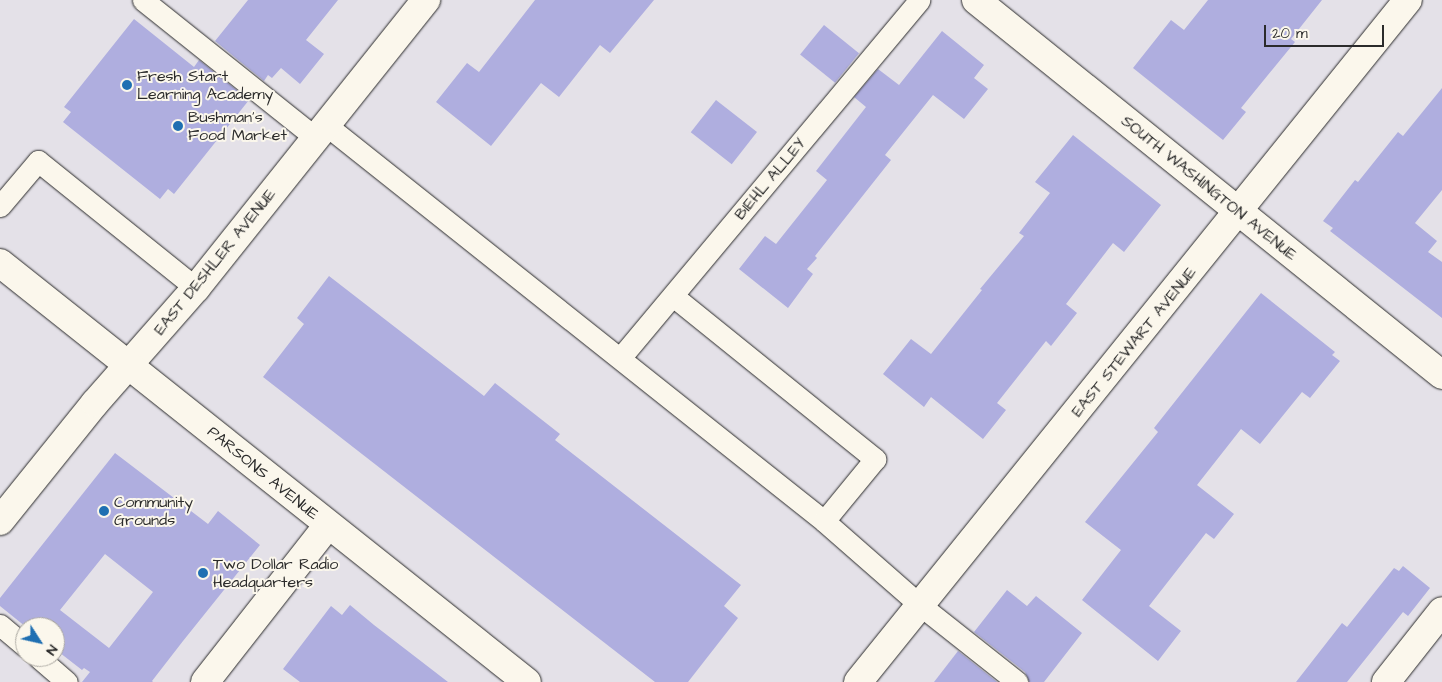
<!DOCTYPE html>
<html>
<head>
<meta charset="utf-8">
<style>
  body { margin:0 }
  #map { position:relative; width:1442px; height:682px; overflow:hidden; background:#e4e1e8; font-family:"Architects Daughter",sans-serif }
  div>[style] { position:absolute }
  .building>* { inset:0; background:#afaedf; transform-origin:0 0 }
  .roads { filter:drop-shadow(0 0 1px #2b2b2b) drop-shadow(0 0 1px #2b2b2b) }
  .service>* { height:21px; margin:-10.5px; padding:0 10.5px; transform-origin:10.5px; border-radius:10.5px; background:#fbf7ec }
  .minor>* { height:28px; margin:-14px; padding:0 14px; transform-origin:14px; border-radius:14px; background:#fbf7ec }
  .primary>* { height:28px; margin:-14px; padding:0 14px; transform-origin:14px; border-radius:14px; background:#fbf7ec }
  .dots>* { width:14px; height:14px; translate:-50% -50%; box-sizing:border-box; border:2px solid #fbf7ec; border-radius:50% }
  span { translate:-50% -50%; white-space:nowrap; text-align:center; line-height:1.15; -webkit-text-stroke:4px #fbf7ec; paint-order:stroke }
  .poi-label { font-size:16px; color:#2b2b2b }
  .left { translate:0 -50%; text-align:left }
  .street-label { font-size:16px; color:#2b2b2b }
  .north { position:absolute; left:15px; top:617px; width:50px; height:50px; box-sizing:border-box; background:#fbf7ec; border:1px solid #a8a59f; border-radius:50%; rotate:125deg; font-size:14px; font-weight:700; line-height:20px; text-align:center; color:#2b2b2b }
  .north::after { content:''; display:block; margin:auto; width:18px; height:22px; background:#1f6fb2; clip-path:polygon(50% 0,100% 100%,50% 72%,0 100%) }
  .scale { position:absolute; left:1264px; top:25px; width:120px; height:22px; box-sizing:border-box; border:2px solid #2b2b2b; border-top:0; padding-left:6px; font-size:15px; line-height:18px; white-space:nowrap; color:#2b2b2b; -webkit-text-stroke:4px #fbf7ec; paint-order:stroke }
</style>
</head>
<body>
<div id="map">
  <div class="building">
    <i style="clip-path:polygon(248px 0,338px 0,306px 40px,324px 54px,300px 84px,281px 68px,272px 78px,268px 75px,264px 81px,215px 41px)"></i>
    <i style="clip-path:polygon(535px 0,654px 0,610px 53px,600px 45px,559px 97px,541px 83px,491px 146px,436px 102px,467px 63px,479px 72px)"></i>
    <i style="clip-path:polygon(1208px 0,1322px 0,1291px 39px,1295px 42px,1241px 108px,1246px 112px,1223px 140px,1133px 68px,1171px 20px,1184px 30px)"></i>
    <i style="clip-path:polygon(134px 19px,194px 67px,199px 60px,249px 100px,174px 194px,168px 189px,160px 199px,63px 122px,71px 112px,64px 107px)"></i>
    <i style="left:824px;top:25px;width:45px;height:38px;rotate:39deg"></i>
    <i style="clip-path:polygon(942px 31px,984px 65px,974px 78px,988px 89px,964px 119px,933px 95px,885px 155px,891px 160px,815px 256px,817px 258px,807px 269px,813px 274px,788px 308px,739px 269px,765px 236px,776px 244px,827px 180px,816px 171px,866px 107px,854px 97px,878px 69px,899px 85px)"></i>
    <i style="clip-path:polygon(1442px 88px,1442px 190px,1415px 223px,1437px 241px,1428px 252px,1442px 262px,1442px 318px,1330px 231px,1333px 228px,1323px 221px,1355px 180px,1358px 182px,1398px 132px,1403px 136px)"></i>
    <i style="left:716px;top:100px;width:52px;height:41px;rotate:38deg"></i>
    <i style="clip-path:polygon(1073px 135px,1161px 205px,1124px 252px,1113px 243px,1066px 304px,1077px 313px,1051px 346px,1046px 341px,997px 403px,1006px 410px,983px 439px,931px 397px,924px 407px,883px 374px,911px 339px,931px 354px,982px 290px,980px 289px,1024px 236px,1019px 233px,1050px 193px,1035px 182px)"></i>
    <i style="clip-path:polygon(329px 276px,484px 396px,495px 383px,560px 434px,555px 440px,741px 585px,724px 606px,738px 618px,688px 682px,655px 682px,263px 377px,304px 324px,297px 318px)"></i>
    <i style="clip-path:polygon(1261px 293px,1335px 352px,1332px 355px,1340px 361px,1310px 398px,1302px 392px,1260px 444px,1241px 429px,1197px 485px,1234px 514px,1214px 539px,1206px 533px,1149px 606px,1181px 631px,1158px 661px,1082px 600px,1121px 550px,1085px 522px,1158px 432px,1154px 428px)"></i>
    <i style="clip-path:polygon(evenodd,115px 453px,208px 524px,218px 511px,260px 545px,183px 641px,152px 681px,153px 682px,82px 682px,90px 672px,84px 668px,82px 670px,55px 649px,55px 627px,26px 627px,0 606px,0 598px,115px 453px,105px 554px,153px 592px,109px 648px,60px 610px,105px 554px)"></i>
    <i style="clip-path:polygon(1403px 566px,1430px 588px,1408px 616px,1403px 612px,1347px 682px,1296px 682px,1342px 623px,1347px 627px,1394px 568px,1399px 571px)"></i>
    <i style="clip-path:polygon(1007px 590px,1027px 606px,1036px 596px,1082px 633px,1044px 682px,1029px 682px,1025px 672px,974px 632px)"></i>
    <i style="clip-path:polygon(350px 605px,374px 625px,448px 682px,300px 682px,283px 669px,331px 606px,342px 615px)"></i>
    <i style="clip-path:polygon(958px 651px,997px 682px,934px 682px)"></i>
  </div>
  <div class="roads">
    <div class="service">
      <i style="left:143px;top:0;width:221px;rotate:38.6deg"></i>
      <i style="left:326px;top:125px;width:636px;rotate:38.49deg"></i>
      <i style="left:824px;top:521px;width:128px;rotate:41.2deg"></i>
      <i style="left:920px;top:605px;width:124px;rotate:38.4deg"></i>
      <i style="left:0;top:206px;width:59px;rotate:-49.8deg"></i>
      <i style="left:38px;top:161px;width:203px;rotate:38.8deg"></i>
      <i style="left:673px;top:296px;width:260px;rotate:38.9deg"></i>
      <i style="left:875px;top:459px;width:80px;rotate:129.4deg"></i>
      <i style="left:621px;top:357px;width:465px;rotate:-50.1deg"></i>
      <i style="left:0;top:625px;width:33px;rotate:40deg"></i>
      <i style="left:38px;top:657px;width:38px;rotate:41deg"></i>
    </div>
    <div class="minor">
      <i style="left:976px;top:0;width:598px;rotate:38.82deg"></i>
      <i style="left:0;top:521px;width:151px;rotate:-51.2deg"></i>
      <i style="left:95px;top:403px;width:153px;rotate:-48.7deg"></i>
      <i style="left:196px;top:288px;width:369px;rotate:-51.4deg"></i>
      <i style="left:205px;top:682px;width:199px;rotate:-51.9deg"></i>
      <i style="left:858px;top:682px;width:876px;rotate:-51.12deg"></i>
      <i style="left:1386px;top:682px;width:90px;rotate:-51.7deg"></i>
    </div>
    <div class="primary">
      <i style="left:0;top:263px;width:673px;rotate:38.49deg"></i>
    </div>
  </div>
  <div class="dots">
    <i style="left:127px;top:85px;background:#1f6fb2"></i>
    <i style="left:178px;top:126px;background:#1f6fb2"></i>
    <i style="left:104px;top:511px;background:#1f6fb2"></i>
    <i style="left:203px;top:573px;background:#1f6fb2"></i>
  </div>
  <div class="poi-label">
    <span class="left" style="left:137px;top:85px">Fresh Start<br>Learning Academy</span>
    <span class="left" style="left:188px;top:126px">Bushman's<br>Food Market</span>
    <span class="left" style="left:114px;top:511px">Community<br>Grounds</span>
    <span class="left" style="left:213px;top:573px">Two Dollar Radio<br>Headquarters</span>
  </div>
  <div class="street-label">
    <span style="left:770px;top:179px;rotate:-50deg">BIEHL ALLEY</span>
    <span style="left:1209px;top:188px;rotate:39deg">SOUTH WASHINGTON AVENUE</span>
    <span style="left:215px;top:262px;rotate:-51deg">EAST DESHLER AVENUE</span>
    <span style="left:1134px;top:342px;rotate:-51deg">EAST STEWART AVENUE</span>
    <span style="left:263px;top:473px;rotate:39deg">PARSONS AVENUE</span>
  </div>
  <div class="north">N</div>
  <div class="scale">20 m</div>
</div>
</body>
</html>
